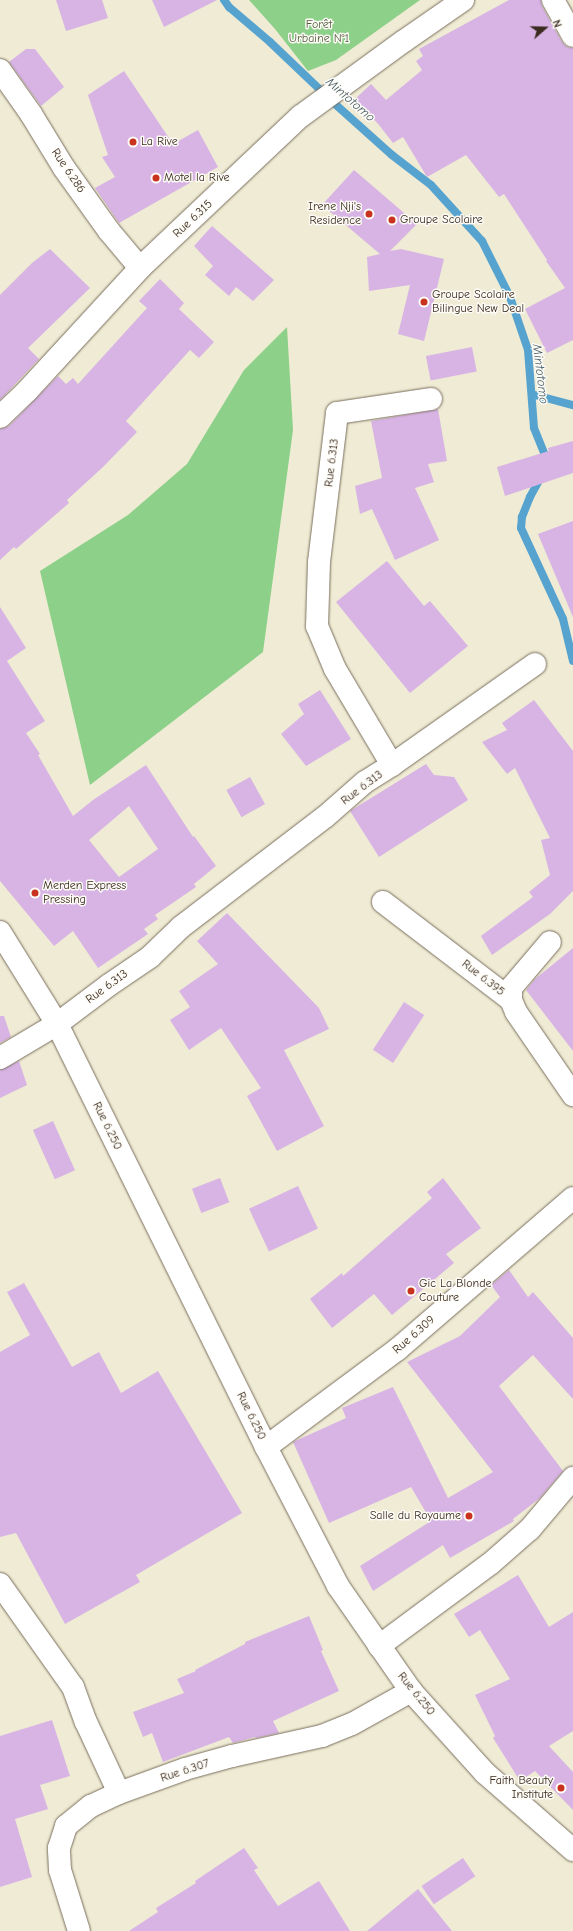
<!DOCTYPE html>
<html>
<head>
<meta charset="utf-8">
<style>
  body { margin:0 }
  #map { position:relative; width:573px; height:1931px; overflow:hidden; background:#efebd4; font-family:"Comic Neue",sans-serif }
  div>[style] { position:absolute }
  .green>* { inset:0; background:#8dd089 }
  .stream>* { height:8px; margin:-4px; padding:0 4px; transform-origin:4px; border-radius:4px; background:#56a3cf }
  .building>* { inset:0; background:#d8b4e5; transform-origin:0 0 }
  .roads { filter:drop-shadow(0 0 1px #7a6e5e) drop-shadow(0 0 1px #7a6e5e) }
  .street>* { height:22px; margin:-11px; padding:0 11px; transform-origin:11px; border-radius:11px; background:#fff }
  .secondary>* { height:22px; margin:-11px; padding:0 11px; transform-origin:11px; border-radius:11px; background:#fff }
  .dots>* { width:11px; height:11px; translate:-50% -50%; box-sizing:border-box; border:2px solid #fdfcf7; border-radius:50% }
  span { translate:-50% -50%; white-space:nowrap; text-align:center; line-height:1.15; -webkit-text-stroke:3px #fdfcf7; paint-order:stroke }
  .park-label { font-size:12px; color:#545c3e }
  .poi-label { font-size:12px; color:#3b2a1e }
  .left { translate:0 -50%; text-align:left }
  .right { translate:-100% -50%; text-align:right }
  .street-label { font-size:12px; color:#3b2a1e }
  .water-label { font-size:13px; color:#465a65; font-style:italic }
  .north { position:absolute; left:525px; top:8px; width:40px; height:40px; -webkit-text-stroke:3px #fdfcf7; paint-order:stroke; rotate:70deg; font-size:11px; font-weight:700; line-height:16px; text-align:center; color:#3b2a1e }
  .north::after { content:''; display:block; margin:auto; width:14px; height:18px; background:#3b2a1e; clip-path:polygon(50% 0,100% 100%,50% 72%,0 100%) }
</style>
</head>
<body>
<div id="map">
  <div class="green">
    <i style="clip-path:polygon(249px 0,420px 0,336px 60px,308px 71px,275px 29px)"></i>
    <i style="clip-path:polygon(287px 327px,293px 430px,263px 652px,90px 785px,40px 571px,128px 515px,187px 464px,244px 370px)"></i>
  </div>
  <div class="stream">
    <i style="left:224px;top:0;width:9px;rotate:54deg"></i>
    <i style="left:229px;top:7px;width:54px;rotate:40.5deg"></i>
    <i style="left:270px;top:42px;width:90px;rotate:43.6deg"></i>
    <i style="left:335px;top:104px;width:76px;rotate:41.8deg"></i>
    <i style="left:392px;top:155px;width:49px;rotate:37.6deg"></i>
    <i style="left:431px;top:185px;width:76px;rotate:47.7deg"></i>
    <i style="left:482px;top:241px;width:63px;rotate:63.4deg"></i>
    <i style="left:510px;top:297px;width:56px;rotate:71.2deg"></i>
    <i style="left:528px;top:350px;width:78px;rotate:85.6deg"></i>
    <i style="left:534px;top:428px;width:31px;rotate:68deg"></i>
    <i style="left:546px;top:457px;width:5px;rotate:90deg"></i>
    <i style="left:535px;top:395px;width:39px;rotate:15deg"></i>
    <i style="left:541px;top:477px;width:23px;rotate:119deg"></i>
    <i style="left:530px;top:497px;width:22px;rotate:112deg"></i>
    <i style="left:522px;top:517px;width:11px;rotate:95deg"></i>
    <i style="left:521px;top:528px;width:100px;rotate:65.2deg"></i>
    <i style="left:563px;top:619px;width:43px;rotate:76.6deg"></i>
  </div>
  <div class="building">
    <i style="clip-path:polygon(56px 0,102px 0,108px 18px,66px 31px)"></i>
    <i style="clip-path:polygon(152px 0,217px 0,164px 27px)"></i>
    <i style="clip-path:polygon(509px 0,541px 0,542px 6px,562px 42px,567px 47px,573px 48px,573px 340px,547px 353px,525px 309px,565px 288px,546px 261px,547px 260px,504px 194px,499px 197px,466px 155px,427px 177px,403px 137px,393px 143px,379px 125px,355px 99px,371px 84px,386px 100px,422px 70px,416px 61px,423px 56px,419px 49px)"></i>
    <i style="clip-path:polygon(26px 49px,35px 49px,64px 87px,41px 106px,9px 62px)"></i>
    <i style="clip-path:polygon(124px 71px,173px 144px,198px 130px,218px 167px,119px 223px,95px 188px,115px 177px,102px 157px,108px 155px,88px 95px)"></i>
    <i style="clip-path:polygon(354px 170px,417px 224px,390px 251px,401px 249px,444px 259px,424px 341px,398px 334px,410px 285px,369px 291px,367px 257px,380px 254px,322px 205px)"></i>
    <i style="clip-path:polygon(212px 226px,274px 280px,253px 301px,236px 287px,229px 296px,205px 275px,213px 266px,194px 246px)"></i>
    <i style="clip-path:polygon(50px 249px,90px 288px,28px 348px,39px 359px,0 400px,0 295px,32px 263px)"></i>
    <i style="clip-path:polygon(160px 279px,184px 303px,179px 309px,214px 342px,199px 358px,190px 350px,126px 421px,137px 432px,103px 467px,67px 500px,69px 503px,16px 549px,14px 547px,0 560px,0 429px,9px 426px,58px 376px,66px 384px,73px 378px,78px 384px,147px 308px,139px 301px)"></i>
    <i style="left:472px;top:347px;width:25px;height:47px;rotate:79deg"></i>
    <i style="clip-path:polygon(438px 409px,447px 461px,428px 464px,434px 482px,415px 488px,439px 540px,395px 560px,372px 509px,360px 514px,355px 486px,382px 478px,371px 421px)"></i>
    <i style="clip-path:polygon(573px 441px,573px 473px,505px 496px,497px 467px,549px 451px,548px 448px)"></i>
    <i style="clip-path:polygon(573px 521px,573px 617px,538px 534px)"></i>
    <i style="clip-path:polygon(387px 561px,424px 606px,430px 601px,468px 646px,410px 693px,336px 602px)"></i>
    <i style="clip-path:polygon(evenodd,0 607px,26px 648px,7px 661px,45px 721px,26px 733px,40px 754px,38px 755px,73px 816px,93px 800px,146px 765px,193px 837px,194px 836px,216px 866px,194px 884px,196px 887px,155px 915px,158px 919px,144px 929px,148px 934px,98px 968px,73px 931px,54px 946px,0 881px,0 607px,129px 806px,158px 849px,119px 877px,89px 840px,129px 806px)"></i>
    <i style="clip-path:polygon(320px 690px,351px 739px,306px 766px,281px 734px,304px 714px,298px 704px)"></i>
    <i style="clip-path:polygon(534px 700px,573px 751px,573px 891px,550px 914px,492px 955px,481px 936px,533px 897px,529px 892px,550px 875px,541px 840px,550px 838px,515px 768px,507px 774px,482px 742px,507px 730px,502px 723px)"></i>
    <i style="clip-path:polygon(426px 764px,434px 775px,454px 777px,468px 800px,379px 857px,350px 811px)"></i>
    <i style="left:250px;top:777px;width:31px;height:27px;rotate:61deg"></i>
    <i style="clip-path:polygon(227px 913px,319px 1008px,329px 1029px,284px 1050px,324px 1126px,277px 1151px,247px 1096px,261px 1088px,221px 1028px,189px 1050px,170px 1020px,190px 1007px,179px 991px,218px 964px,197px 941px)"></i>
    <i style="clip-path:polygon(573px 948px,573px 1051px,526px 990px,535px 979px)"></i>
    <i style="left:404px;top:1002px;width:24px;height:57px;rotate:33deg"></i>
    <i style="clip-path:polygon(0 1016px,4px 1016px,11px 1037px,0 1043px)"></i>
    <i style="clip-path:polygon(19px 1061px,27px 1085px,0 1098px,0 1070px)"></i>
    <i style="left:53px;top:1121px;width:54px;height:22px;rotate:66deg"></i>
    <i style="left:220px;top:1178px;width:26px;height:30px;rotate:69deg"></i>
    <i style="clip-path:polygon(443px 1178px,481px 1228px,446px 1254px,454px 1263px,392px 1315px,374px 1294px,332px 1328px,310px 1299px,342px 1273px,343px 1276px,432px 1198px,427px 1192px)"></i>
    <i style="left:298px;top:1186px;width:47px;height:54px;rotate:65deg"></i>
    <i style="clip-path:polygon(509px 1270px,528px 1297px,533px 1292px,573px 1338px,573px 1399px,533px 1355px,499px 1386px,563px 1471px,540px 1498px,513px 1519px,514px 1521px,450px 1558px,443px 1545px,373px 1591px,360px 1566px,431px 1521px,411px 1487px,329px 1523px,293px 1442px,346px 1418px,342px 1408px,393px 1387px,448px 1498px,493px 1472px,407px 1362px,460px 1336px,500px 1297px,491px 1285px)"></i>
    <i style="clip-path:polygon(24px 1283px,72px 1367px,99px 1352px,121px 1393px,158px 1371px,242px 1513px,136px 1575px,140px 1582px,65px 1624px,16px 1533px,0 1537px,0 1352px,30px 1335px,7px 1292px)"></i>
    <i style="clip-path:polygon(518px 1575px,549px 1627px,573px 1612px,573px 1731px,549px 1746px,573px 1772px,573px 1810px,535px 1771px,520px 1781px,493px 1738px,495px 1736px,475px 1695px,510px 1679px,480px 1630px,469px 1637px,454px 1614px)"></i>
    <i style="clip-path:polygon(309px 1616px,323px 1650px,321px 1651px,339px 1691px,273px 1721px,279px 1733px,256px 1738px,255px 1737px,233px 1743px,229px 1737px,163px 1762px,152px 1733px,143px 1737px,133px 1712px,184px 1693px,177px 1679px,196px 1671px,195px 1670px,245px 1644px,245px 1642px)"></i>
    <i style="clip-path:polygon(52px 1720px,70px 1776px,40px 1785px,48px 1809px,15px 1819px,32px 1877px,0 1887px,0 1736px)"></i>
    <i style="clip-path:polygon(244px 1848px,258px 1868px,254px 1870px,278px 1906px,319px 1881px,350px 1931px,129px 1931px,158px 1912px,156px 1908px,196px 1883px,195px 1881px)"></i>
    <i style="left:463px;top:1858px;width:22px;height:50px;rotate:56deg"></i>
    <i style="clip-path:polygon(418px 1889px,452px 1931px,367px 1931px)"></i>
  </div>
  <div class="roads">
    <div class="street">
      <i style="left:553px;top:0;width:41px;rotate:60.9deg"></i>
      <i style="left:0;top:70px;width:54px;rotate:54.8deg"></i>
      <i style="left:31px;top:114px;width:63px;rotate:58.6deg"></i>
      <i style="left:64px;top:168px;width:77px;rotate:54.5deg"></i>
      <i style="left:109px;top:231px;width:48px;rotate:50deg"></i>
      <i style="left:0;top:417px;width:37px;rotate:-44deg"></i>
      <i style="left:27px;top:391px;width:167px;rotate:-47.4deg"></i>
      <i style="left:140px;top:268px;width:221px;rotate:-43.4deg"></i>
      <i style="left:301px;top:116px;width:127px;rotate:-36.1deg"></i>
      <i style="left:404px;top:41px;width:72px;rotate:-34.8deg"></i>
      <i style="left:392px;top:765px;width:175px;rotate:-35.2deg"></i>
      <i style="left:383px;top:902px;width:161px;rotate:37.4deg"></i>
      <i style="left:511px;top:1000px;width:13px;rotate:67deg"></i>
      <i style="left:516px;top:1012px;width:101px;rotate:55.5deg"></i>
      <i style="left:511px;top:1000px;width:12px;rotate:-90deg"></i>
      <i style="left:511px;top:988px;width:60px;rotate:-49.7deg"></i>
      <i style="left:0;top:1058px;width:66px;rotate:-30.8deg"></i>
      <i style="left:57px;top:1024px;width:65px;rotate:-36.9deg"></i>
      <i style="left:109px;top:985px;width:50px;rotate:-34.3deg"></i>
      <i style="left:150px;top:957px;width:43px;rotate:-44.1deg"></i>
      <i style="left:181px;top:927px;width:181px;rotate:-37.4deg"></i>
      <i style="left:325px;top:817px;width:53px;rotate:-41.2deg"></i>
      <i style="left:365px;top:782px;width:32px;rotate:-32deg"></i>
      <i style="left:392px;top:765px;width:112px;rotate:-120.7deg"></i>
      <i style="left:335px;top:669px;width:47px;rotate:-112.7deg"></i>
      <i style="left:317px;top:626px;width:64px;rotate:-88.2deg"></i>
      <i style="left:319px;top:562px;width:150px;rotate:-83.1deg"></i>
      <i style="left:337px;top:413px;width:95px;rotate:-8.5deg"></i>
      <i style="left:266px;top:1447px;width:164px;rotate:-36.6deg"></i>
      <i style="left:398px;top:1349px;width:231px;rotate:-40.8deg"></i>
      <i style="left:0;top:1584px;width:126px;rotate:54.7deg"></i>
      <i style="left:73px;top:1687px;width:37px;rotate:70deg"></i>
      <i style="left:86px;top:1722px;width:78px;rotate:65.1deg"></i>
      <i style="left:379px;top:1646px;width:138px;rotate:-36.5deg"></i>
      <i style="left:490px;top:1564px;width:53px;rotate:-41.2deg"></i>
      <i style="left:530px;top:1529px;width:67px;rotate:-49.9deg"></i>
      <i style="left:79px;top:1931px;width:64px;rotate:-107.3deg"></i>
      <i style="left:60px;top:1870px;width:22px;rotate:-93deg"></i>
      <i style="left:59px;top:1848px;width:23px;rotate:-72deg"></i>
      <i style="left:66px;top:1826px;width:32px;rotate:-39deg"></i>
      <i style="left:91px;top:1806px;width:31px;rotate:-25deg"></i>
      <i style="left:119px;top:1793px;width:70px;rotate:-20deg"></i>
      <i style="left:185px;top:1769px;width:49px;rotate:-15.5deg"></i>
      <i style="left:232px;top:1756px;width:92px;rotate:-12.5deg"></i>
      <i style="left:322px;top:1736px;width:32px;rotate:-22deg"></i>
      <i style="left:352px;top:1724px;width:68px;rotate:-29.2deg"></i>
    </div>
    <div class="secondary">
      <i style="left:0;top:932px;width:108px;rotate:58.2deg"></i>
      <i style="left:57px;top:1024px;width:472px;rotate:63.7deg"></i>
      <i style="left:266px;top:1447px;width:157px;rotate:62.6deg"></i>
      <i style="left:338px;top:1586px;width:128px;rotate:55.2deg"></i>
      <i style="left:411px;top:1691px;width:110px;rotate:47.9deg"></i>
      <i style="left:485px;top:1773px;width:117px;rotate:41.2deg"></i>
    </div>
  </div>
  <div class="dots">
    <i style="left:133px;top:142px;background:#c8321e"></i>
    <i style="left:156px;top:178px;background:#c8321e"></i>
    <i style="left:369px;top:214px;background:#c8321e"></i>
    <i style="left:392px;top:220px;background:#c8321e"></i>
    <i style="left:424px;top:302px;background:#c8321e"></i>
    <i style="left:35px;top:893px;background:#c8321e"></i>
    <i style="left:411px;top:1291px;background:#c8321e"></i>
    <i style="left:469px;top:1516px;background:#c8321e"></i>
    <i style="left:561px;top:1788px;background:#c8321e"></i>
  </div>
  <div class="park-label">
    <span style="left:319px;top:32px">Forêt<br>Urbaine N°1</span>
  </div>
  <div class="poi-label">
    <span class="left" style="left:141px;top:142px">La Rive</span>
    <span class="left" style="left:164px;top:178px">Motel la Rive</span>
    <span class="right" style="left:361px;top:214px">Irene Nji's<br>Residence</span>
    <span class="left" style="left:400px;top:220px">Groupe Scolaire</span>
    <span class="left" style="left:432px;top:302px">Groupe Scolaire<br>Bilingue New Deal</span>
    <span class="left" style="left:43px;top:893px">Merden Express<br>Pressing</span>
    <span class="left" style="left:419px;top:1291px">Gic La Blonde<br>Couture</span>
    <span class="right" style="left:461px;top:1516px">Salle du Royaume</span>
    <span class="right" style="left:553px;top:1788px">Faith Beauty<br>Institute</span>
  </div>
  <div class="street-label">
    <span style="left:68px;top:171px;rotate:56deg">Rue 6.286</span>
    <span style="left:193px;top:219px;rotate:-43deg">Rue 6.315</span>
    <span style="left:332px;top:463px;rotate:-83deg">Rue 6.313</span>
    <span style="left:362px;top:788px;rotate:-37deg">Rue 6.313</span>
    <span style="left:483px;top:978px;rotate:38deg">Rue 6.395</span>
    <span style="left:107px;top:987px;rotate:-36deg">Rue 6.313</span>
    <span style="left:107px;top:1126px;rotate:64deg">Rue 6.250</span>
    <span style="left:414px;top:1335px;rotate:-41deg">Rue 6.309</span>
    <span style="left:251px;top:1416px;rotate:64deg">Rue 6.250</span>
    <span style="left:416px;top:1694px;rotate:51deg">Rue 6.250</span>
    <span style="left:185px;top:1771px;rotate:-18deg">Rue 6.307</span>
  </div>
  <div class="water-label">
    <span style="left:350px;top:100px;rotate:41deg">Mintotomo</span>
    <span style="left:540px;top:374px;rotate:83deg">Mintotomo</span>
  </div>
  <div class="north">N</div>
</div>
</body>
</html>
